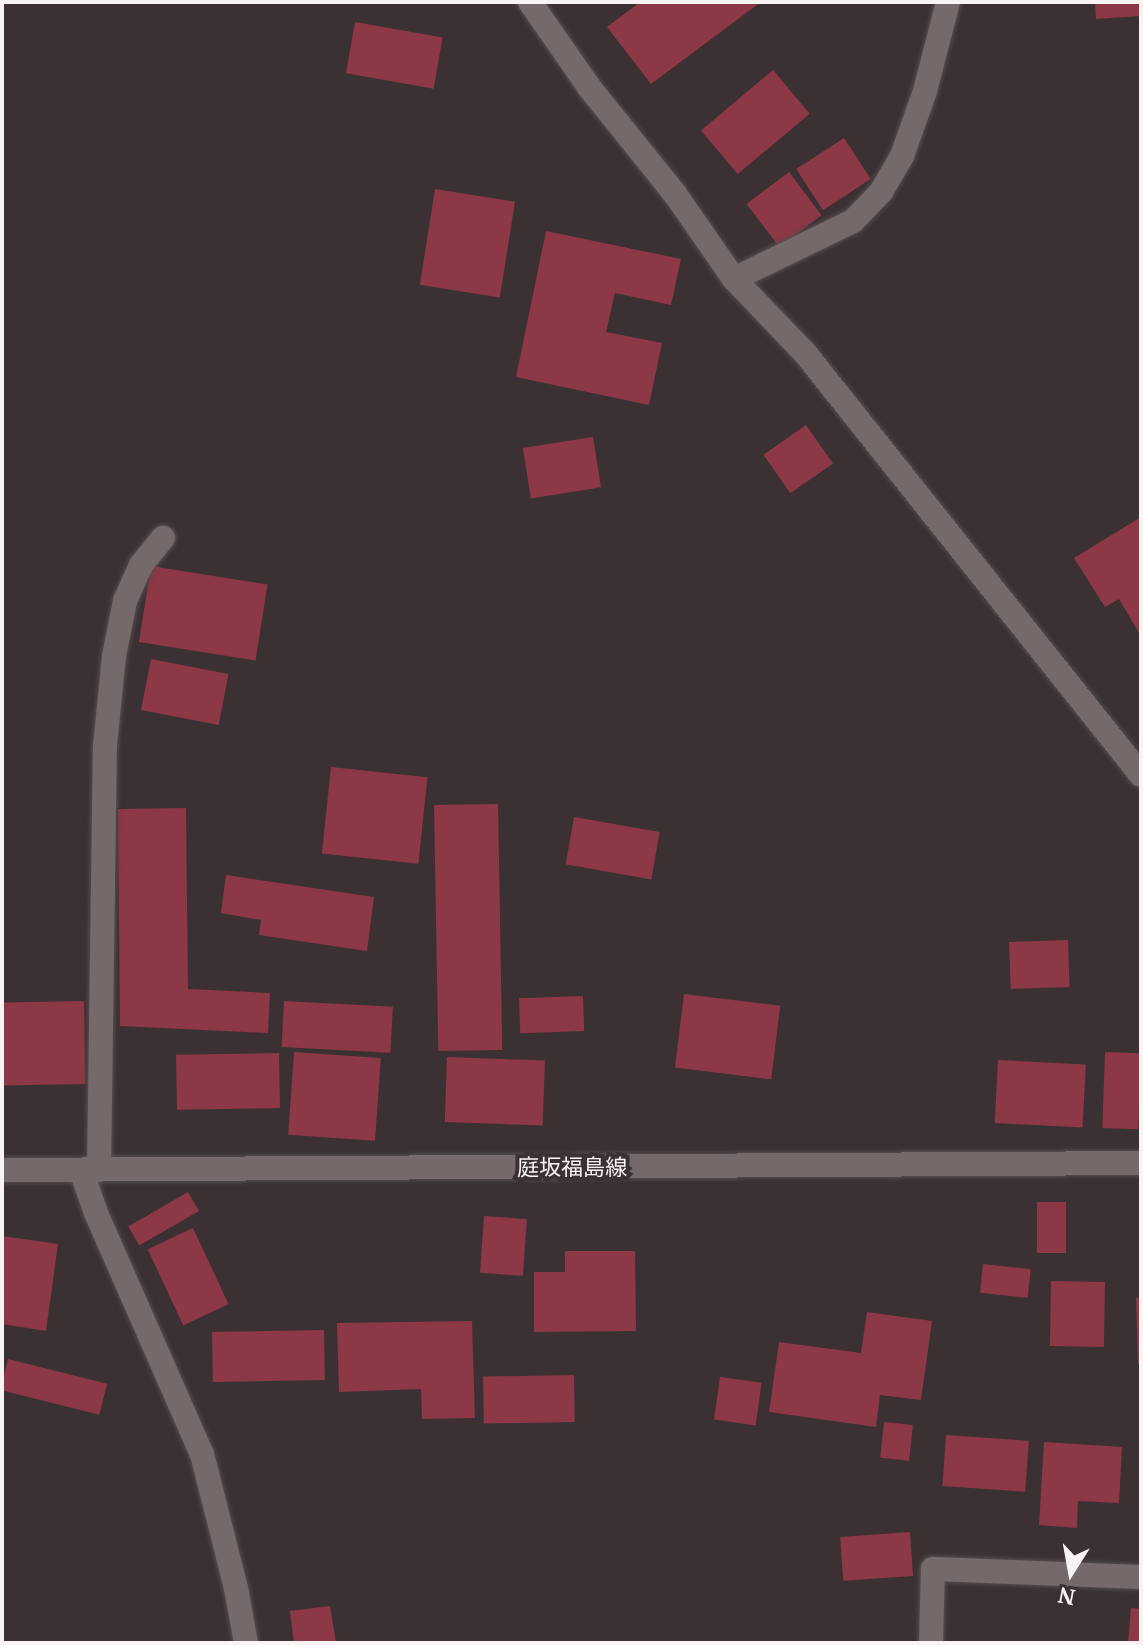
<!DOCTYPE html>
<html>
<head>
<meta charset="utf-8">
<style>
  body { margin:0 }
  #map { position:relative; width:1143px; height:1645px; overflow:hidden; background:#3b3132; font-family:"PT Serif","Noto Sans JP",serif }
  div>[style] { position:absolute }
  .building>* { inset:0; background:#8d3846; transform-origin:0 0 }
  .roads { filter:drop-shadow(0 0 2px #564d4d) drop-shadow(0 0 2px #564d4d) }
  .street>* { height:24px; margin:-12px; padding:0 12px; transform-origin:12px; border-radius:12px; background:#75696a }
  .secondary>* { height:24px; margin:-12px; padding:0 12px; transform-origin:12px; border-radius:12px; background:#75696a }
  span { translate:-50% -50%; white-space:nowrap; text-align:center; line-height:1.15; -webkit-text-stroke:8px #3b3132; paint-order:stroke }
  .street-label { font-size:22px; color:#faf3f3 }
  .frame { position:absolute; inset:0; border:4px solid #faf3f3; pointer-events:none }
  .north { position:absolute; left:1031px; top:1533px; width:80px; height:80px; -webkit-text-stroke:6px #3b3132; paint-order:stroke; rotate:191deg; font-size:22px; font-weight:700; line-height:32px; text-align:center; color:#faf3f3 }
  .north::after { content:''; display:block; margin:auto; width:28px; height:36px; background:#faf3f3; clip-path:polygon(50% 0,100% 100%,50% 72%,0 100%) }
</style>
</head>
<body>
<div id="map">
  <div class="building">
    <i style="clip-path:polygon(640px 2px,761px 2px,651px 84px,607px 27px)"></i>
    <i style="clip-path:polygon(1095px 2px,1141px 2px,1141px 16px,1096px 19px)"></i>
    <i style="left:355px;top:22px;width:89px;height:52px;rotate:10deg"></i>
    <i style="left:773px;top:70px;width:57px;height:94px;rotate:50deg"></i>
    <i style="left:844px;top:138px;width:49px;height:57px;rotate:57deg"></i>
    <i style="left:789px;top:172px;width:54px;height:53px;rotate:53deg"></i>
    <i style="left:435px;top:189px;width:81px;height:97px;rotate:9deg"></i>
    <i style="clip-path:polygon(546px 231px,681px 259px,671px 305px,615px 293px,606px 332px,662px 343px,649px 405px,516px 377px)"></i>
    <i style="left:806px;top:425px;width:47px;height:52px;rotate:55deg"></i>
    <i style="left:593px;top:437px;width:51px;height:71px;rotate:81deg"></i>
    <i style="clip-path:polygon(1141px 517px,1141px 636px,1119px 599px,1105px 607px,1074px 558px)"></i>
    <i style="left:151px;top:566px;width:118px;height:77px;rotate:9deg"></i>
    <i style="left:151px;top:659px;width:79px;height:52px;rotate:11deg"></i>
    <i style="left:331px;top:767px;width:97px;height:87px;rotate:6deg"></i>
    <i style="left:498px;top:804px;width:246px;height:64px;rotate:89deg"></i>
    <i style="clip-path:polygon(186px 808px,188px 989px,270px 993px,268px 1033px,120px 1026px,118px 809px)"></i>
    <i style="left:574px;top:817px;width:87px;height:48px;rotate:10deg"></i>
    <i style="clip-path:polygon(226px 875px,374px 897px,367px 951px,259px 935px,261px 920px,221px 913px)"></i>
    <i style="left:1068px;top:940px;width:47px;height:59px;rotate:88deg"></i>
    <i style="left:684px;top:994px;width:97px;height:74px;rotate:7deg"></i>
    <i style="left:583px;top:996px;width:35px;height:64px;rotate:88deg"></i>
    <i style="left:84px;top:1001px;width:83px;height:82px;rotate:89deg"></i>
    <i style="left:284px;top:1001px;width:109px;height:46px;rotate:3deg"></i>
    <i style="left:294px;top:1052px;width:87px;height:83px;rotate:4deg"></i>
    <i style="left:1105px;top:1052px;width:36px;height:76px;rotate:2deg"></i>
    <i style="left:279px;top:1053px;width:55px;height:103px;rotate:89deg"></i>
    <i style="left:447px;top:1057px;width:98px;height:65px;rotate:2deg"></i>
    <i style="left:998px;top:1060px;width:88px;height:63px;rotate:3deg"></i>
    <i style="left:188px;top:1192px;width:22px;height:69px;rotate:60deg"></i>
    <i style="left:1066px;top:1202px;width:51px;height:29px;rotate:90deg"></i>
    <i style="left:484px;top:1216px;width:43px;height:57px;rotate:4deg"></i>
    <i style="left:193px;top:1228px;width:84px;height:50px;rotate:65deg"></i>
    <i style="clip-path:polygon(2px 1236px,58px 1244px,46px 1331px,2px 1324px)"></i>
    <i style="clip-path:polygon(565px 1251px,635px 1251px,636px 1331px,534px 1332px,534px 1272px,565px 1272px)"></i>
    <i style="left:983px;top:1264px;width:48px;height:29px;rotate:6deg"></i>
    <i style="left:1051px;top:1281px;width:54px;height:65px;rotate:1deg"></i>
    <i style="clip-path:polygon(1136px 1298px,1141px 1298px,1141px 1364px,1138px 1364px)"></i>
    <i style="clip-path:polygon(867px 1312px,932px 1321px,921px 1400px,880px 1395px,876px 1427px,769px 1412px,779px 1342px,861px 1353px)"></i>
    <i style="clip-path:polygon(472px 1321px,475px 1418px,422px 1419px,421px 1389px,339px 1392px,337px 1323px)"></i>
    <i style="left:324px;top:1330px;width:50px;height:112px;rotate:89deg"></i>
    <i style="left:8px;top:1359px;width:102px;height:32px;rotate:14deg"></i>
    <i style="left:574px;top:1375px;width:47px;height:91px;rotate:89deg"></i>
    <i style="left:720px;top:1377px;width:42px;height:43px;rotate:8deg"></i>
    <i style="left:884px;top:1422px;width:29px;height:36px;rotate:6deg"></i>
    <i style="left:946px;top:1435px;width:83px;height:51px;rotate:4deg"></i>
    <i style="clip-path:polygon(1044px 1442px,1122px 1447px,1119px 1503px,1078px 1501px,1077px 1528px,1039px 1525px)"></i>
    <i style="left:910px;top:1532px;width:44px;height:70px;rotate:86deg"></i>
    <i style="clip-path:polygon(330px 1606px,336px 1643px,294px 1643px,290px 1611px)"></i>
    <i style="clip-path:polygon(1131px 1608px,1141px 1609px,1141px 1643px,1128px 1643px)"></i>
  </div>
  <div class="roads">
    <div class="street">
      <i style="left:530px;top:2px;width:103px;rotate:55.2deg"></i>
      <i style="left:589px;top:87px;width:137px;rotate:51.2deg"></i>
      <i style="left:675px;top:194px;width:103px;rotate:55.2deg"></i>
      <i style="left:734px;top:279px;width:103px;rotate:46.2deg"></i>
      <i style="left:805px;top:353px;width:539px;rotate:51.47deg"></i>
      <i style="left:734px;top:279px;width:132px;rotate:-26deg"></i>
      <i style="left:853px;top:221px;width:40px;rotate:-46deg"></i>
      <i style="left:881px;top:192px;width:42px;rotate:-59.7deg"></i>
      <i style="left:902px;top:156px;width:69px;rotate:-70.5deg"></i>
      <i style="left:925px;top:91px;width:92px;rotate:-75.5deg"></i>
      <i style="left:81px;top:1170px;width:46px;rotate:70.8deg"></i>
      <i style="left:96px;top:1213px;width:263px;rotate:66.3deg"></i>
      <i style="left:202px;top:1454px;width:138px;rotate:75.8deg"></i>
      <i style="left:236px;top:1588px;width:56px;rotate:79.7deg"></i>
      <i style="left:99px;top:1170px;width:424px;rotate:-89.2deg"></i>
      <i style="left:105px;top:746px;width:90px;rotate:-84.3deg"></i>
      <i style="left:114px;top:656px;width:56px;rotate:-78.7deg"></i>
      <i style="left:125px;top:601px;width:39px;rotate:-66deg"></i>
      <i style="left:141px;top:565px;width:35px;rotate:-51deg"></i>
      <i style="left:931px;top:1643px;width:74px;rotate:-88.5deg"></i>
      <i style="left:933px;top:1569px;width:208px;rotate:2.2deg"></i>
    </div>
    <div class="secondary">
      <i style="left:2px;top:1170px;width:1139px;rotate:-0.35deg"></i>
    </div>
  </div>
  <div class="street-label">
    <span style="left:572px;top:1167px">庭坂福島線</span>
  </div>
  <div class="frame"></div>
  <div class="north">N</div>
</div>
</body>
</html>
